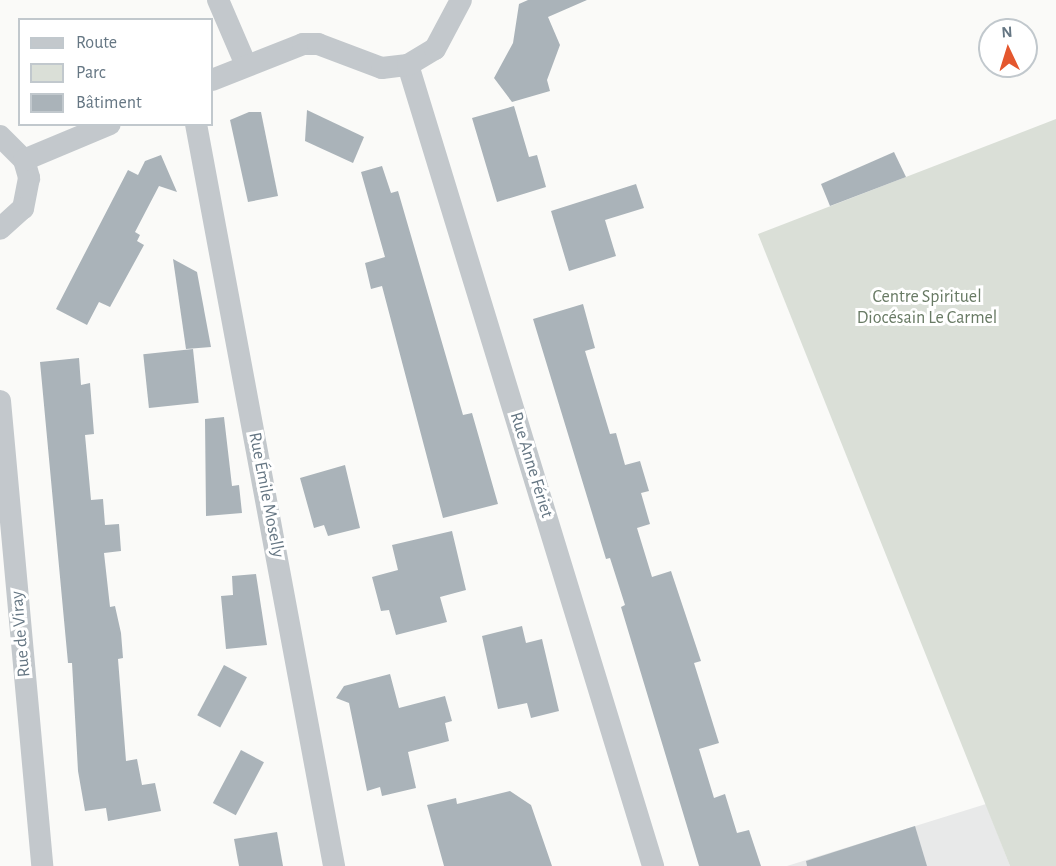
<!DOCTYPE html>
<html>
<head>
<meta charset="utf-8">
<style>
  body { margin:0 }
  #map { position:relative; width:1056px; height:866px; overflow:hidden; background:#fafaf8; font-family:"Alegreya Sans",sans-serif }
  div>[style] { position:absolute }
  .built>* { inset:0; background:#e8e9e9 }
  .green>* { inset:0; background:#dadfd7 }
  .building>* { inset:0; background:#aab3b9; transform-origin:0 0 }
  .minor>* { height:22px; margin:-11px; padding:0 11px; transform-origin:11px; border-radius:11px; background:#c3c8cc }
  span { translate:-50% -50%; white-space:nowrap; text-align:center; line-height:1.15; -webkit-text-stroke:6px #fff; paint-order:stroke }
  .park-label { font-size:18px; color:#687a64 }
  .street-label { font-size:18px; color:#657683 }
  .legend { position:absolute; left:18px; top:18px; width:195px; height:108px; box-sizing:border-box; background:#fff; border:2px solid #c1c8cd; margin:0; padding:8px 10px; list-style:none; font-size:18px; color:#657683 }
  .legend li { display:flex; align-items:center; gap:12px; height:30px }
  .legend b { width:30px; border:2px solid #c1c8cd }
  .north { position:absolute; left:978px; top:18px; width:60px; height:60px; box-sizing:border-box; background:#fff; border:2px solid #c1c8cd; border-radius:50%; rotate:356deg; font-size:16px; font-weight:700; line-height:24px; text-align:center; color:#657683 }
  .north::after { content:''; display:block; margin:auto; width:21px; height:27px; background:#e4572e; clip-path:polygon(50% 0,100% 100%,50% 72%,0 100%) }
</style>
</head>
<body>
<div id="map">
  <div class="built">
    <i style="clip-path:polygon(986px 804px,1010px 866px,787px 866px)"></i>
  </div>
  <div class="green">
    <i style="clip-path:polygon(1056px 119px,1056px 866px,1010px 866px,758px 234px)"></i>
  </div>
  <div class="building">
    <i style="clip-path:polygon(528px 0,587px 0,548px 17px,560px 45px,547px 80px,550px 91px,512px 102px,494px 78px,513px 43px,519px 4px)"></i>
    <i style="clip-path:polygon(514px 106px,529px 157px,537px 155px,546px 187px,497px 202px,472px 118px)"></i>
    <i style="clip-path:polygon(307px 110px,364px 137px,353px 163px,305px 141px)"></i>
    <i style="clip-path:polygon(249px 112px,261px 112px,278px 196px,248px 202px,230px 120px)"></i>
    <i style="clip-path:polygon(894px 152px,906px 177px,830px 206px,821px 184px)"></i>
    <i style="clip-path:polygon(161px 155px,177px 192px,159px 186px,135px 232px,140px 235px,137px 241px,144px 245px,110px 307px,99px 302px,87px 325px,56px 309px,128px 170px,138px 175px,145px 161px)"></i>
    <i style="clip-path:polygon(382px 166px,391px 193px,398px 191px,463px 415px,472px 413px,498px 504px,443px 518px,382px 286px,371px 289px,365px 263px,385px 257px,361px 172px)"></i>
    <i style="clip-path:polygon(636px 184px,644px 208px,605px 220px,616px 256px,569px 271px,551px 211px)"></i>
    <i style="clip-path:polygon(173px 259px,197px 272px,211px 347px,186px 349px)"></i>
    <i style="clip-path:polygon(583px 304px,595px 348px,585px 351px,610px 434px,616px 433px,625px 465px,640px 461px,649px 491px,641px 493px,650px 524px,637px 528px,652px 577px,671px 571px,701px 661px,694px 663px,719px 743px,699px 749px,714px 798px,725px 794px,737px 833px,749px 830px,761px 866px,699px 866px,621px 607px,625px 605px,610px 558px,606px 559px,533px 319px)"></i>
    <i style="left:193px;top:349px;width:54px;height:50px;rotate:84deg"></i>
    <i style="clip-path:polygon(79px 358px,81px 385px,90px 383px,94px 434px,85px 435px,91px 500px,103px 499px,105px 525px,119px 524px,121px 551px,104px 553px,110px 607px,115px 606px,121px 633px,123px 658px,118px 659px,126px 761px,137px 759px,142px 785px,155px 783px,161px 811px,108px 821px,106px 808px,85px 811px,78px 771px,72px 663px,68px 663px,40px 362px)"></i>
    <i style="clip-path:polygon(224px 417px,232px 486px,239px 485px,242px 513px,206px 516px,205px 419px)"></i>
    <i style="clip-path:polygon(345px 465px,360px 528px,328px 536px,324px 525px,314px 528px,300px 478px)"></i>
    <i style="clip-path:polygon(452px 531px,466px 590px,440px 597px,447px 622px,396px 635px,389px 610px,381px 611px,372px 577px,398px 570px,392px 545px)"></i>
    <i style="clip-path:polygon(256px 574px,267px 645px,226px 649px,221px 596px,233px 595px,232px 576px)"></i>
    <i style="clip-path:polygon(522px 626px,526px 643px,542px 639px,559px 711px,531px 718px,527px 703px,498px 709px,482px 636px)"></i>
    <i style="left:224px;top:665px;width:26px;height:57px;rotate:28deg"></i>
    <i style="clip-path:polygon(390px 674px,399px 708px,445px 696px,452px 721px,445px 723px,449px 741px,408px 752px,416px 788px,382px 796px,380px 787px,367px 791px,349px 703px,336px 698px,344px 686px)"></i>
    <i style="left:241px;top:750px;width:26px;height:60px;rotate:28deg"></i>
    <i style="clip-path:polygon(510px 791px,531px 805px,552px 866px,444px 866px,427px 805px,456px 798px,457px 804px)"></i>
    <i style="clip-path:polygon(915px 826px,927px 866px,807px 866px,806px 861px)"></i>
    <i style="clip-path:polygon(277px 832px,283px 866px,239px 866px,234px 839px)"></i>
  </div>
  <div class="minor">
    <i style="left:218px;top:0;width:71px;rotate:66.7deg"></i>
    <i style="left:408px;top:65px;width:838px;rotate:72.99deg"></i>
    <i style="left:212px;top:80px;width:98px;rotate:-21.6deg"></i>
    <i style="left:303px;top:44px;width:15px"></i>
    <i style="left:318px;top:44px;width:68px;rotate:20.6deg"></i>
    <i style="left:382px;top:68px;width:26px;rotate:-7deg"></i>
    <i style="left:408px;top:65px;width:31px;rotate:-31deg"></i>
    <i style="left:435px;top:49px;width:55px;rotate:-62deg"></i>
    <i style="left:196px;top:124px;width:755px;rotate:79.46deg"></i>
    <i style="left:0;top:136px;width:34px;rotate:45deg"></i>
    <i style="left:24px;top:160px;width:19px;rotate:74deg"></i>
    <i style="left:29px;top:178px;width:31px;rotate:101deg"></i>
    <i style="left:23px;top:208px;width:31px;rotate:138deg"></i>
    <i style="left:24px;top:160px;width:93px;rotate:-22.7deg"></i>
    <i style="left:0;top:401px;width:467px;rotate:84.8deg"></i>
  </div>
  <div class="park-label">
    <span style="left:927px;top:308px">Centre Spirituel<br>Diocésain Le Carmel</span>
  </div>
  <div class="street-label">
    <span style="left:531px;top:465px;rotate:73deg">Rue Anne Fériet</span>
    <span style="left:266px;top:495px;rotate:79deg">Rue Émile Moselly</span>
    <span style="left:21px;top:634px;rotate:-95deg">Rue de Viray</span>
  </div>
  <ul class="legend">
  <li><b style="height:8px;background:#c3c8cc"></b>Route</li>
  <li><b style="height:16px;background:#dadfd7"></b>Parc</li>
  <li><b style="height:16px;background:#aab3b9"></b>Bâtiment</li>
  </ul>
  <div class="north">N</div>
</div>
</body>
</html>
